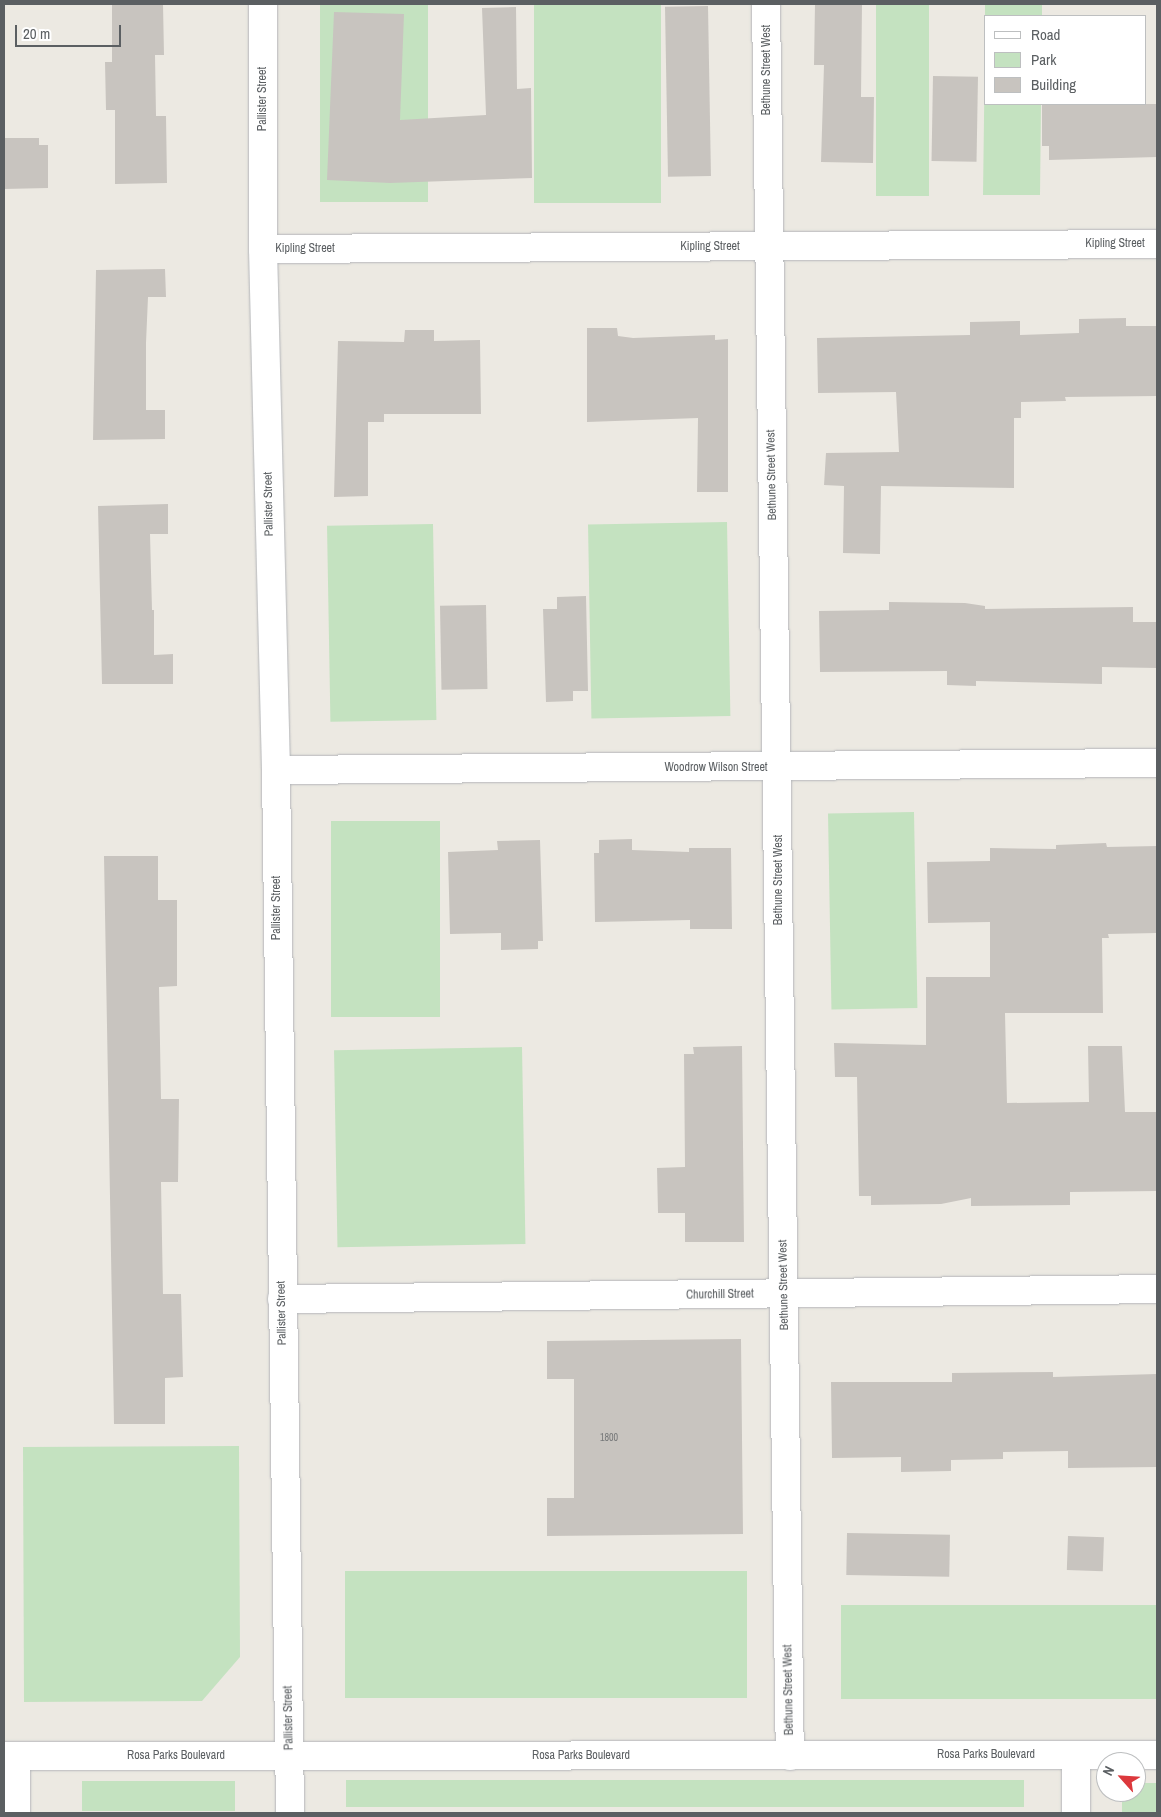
<!DOCTYPE html>
<html>
<head>
<meta charset="utf-8">
<style>
  body { margin:0 }
  #map { position:relative; width:1161px; height:1817px; overflow:hidden; background:#ece9e2; font-family:"Archivo Narrow",sans-serif }
  div>[style] { position:absolute }
  .green>* { inset:0; background:#c4e2c0; transform-origin:0 0 }
  .building>* { inset:0; background:#c8c4bf; transform-origin:0 0 }
  .roads { filter:drop-shadow(0 0 1px #b3b5b9) drop-shadow(0 0 1px #b3b5b9) }
  .street>* { height:28px; margin:-14px; padding:0 14px; transform-origin:14px; border-radius:14px; background:#fff }
  .secondary>* { height:28px; margin:-14px; padding:0 14px; transform-origin:14px; border-radius:14px; background:#fff }
  span { translate:-50% -50%; white-space:nowrap; text-align:center; line-height:1.15; -webkit-text-stroke:4px #fff; paint-order:stroke }
  .number-label { font-size:10px; color:#767879 }
  .number-label span { -webkit-text-stroke-width:0 }
  .street-label { font-size:12px; color:#5b5f62 }
  .frame { position:absolute; inset:0; border:5px solid #5b5f62; pointer-events:none }
  .legend { position:absolute; left:984px; top:15px; width:162px; height:90px; box-sizing:border-box; background:#fff; border:1px solid #bdbfc0; margin:0; padding:6px 9px; list-style:none; font-size:15px; color:#5b5f62 }
  .legend li { display:flex; align-items:center; gap:10px; height:25px }
  .legend b { width:25px; border:1px solid #bdbfc0 }
  .north { position:absolute; left:1096px; top:1752px; width:50px; height:50px; box-sizing:border-box; background:#fff; border:1px solid #bdbfc0; border-radius:50%; rotate:296deg; font-size:14px; font-weight:700; line-height:20px; text-align:center; color:#5b5f62 }
  .north::after { content:''; display:block; margin:auto; width:18px; height:22px; background:#dc383c; clip-path:polygon(50% 0,100% 100%,50% 72%,0 100%) }
  .scale { position:absolute; left:15px; top:25px; width:106px; height:22px; box-sizing:border-box; border:2px solid #5b5f62; border-top:0; padding-left:6px; font-size:15px; line-height:18px; white-space:nowrap; color:#5b5f62; -webkit-text-stroke:4px #fff; paint-order:stroke }
</style>
</head>
<body>
<div id="map">
  <div class="green">
    <i style="left:320px;top:4px;width:108px;height:198px"></i>
    <i style="left:534px;top:4px;width:127px;height:199px"></i>
    <i style="left:876px;top:4px;width:53px;height:192px"></i>
    <i style="left:985px;top:4px;width:57px;height:12px"></i>
    <i style="clip-path:polygon(985px 40px,985px 104px,1041px 104px,1040px 195px,983px 195px)"></i>
    <i style="left:727px;top:522px;width:194px;height:139px;rotate:89deg"></i>
    <i style="left:433px;top:524px;width:196px;height:106px;rotate:89deg"></i>
    <i style="left:914px;top:812px;width:196px;height:86px;rotate:89deg"></i>
    <i style="left:331px;top:821px;width:109px;height:196px"></i>
    <i style="left:522px;top:1047px;width:197px;height:188px;rotate:89deg"></i>
    <i style="clip-path:polygon(239px 1446px,240px 1657px,202px 1701px,24px 1702px,23px 1447px)"></i>
    <i style="left:747px;top:1571px;width:127px;height:402px;rotate:90deg"></i>
    <i style="left:1157px;top:1605px;width:94px;height:316px;rotate:90deg"></i>
    <i style="left:346px;top:1780px;width:678px;height:27px"></i>
    <i style="left:82px;top:1781px;width:153px;height:30px"></i>
    <i style="clip-path:polygon(1136px 1783px,1157px 1783px,1157px 1813px,1122px 1813px,1122px 1792px,1136px 1792px)"></i>
  </div>
  <div class="building">
    <i style="clip-path:polygon(112px 4px,163px 4px,164px 55px,155px 55px,156px 116px,166px 116px,167px 183px,115px 184px,115px 110px,106px 110px,105px 62px,112px 62px)"></i>
    <i style="clip-path:polygon(815px 4px,862px 4px,861px 97px,874px 97px,873px 163px,821px 162px,824px 65px,814px 65px)"></i>
    <i style="left:708px;top:6px;width:170px;height:43px;rotate:89deg"></i>
    <i style="clip-path:polygon(516px 7px,517px 89px,531px 88px,532px 178px,390px 183px,327px 180px,334px 12px,404px 14px,400px 120px,486px 115px,482px 8px)"></i>
    <i style="left:933px;top:76px;width:45px;height:85px;rotate:1deg"></i>
    <i style="clip-path:polygon(1042px 104px,1157px 104px,1157px 157px,1049px 160px,1049px 146px,1042px 146px)"></i>
    <i style="clip-path:polygon(4px 138px,39px 138px,39px 145px,48px 145px,48px 188px,4px 189px)"></i>
    <i style="clip-path:polygon(165px 269px,166px 297px,148px 297px,146px 343px,146px 410px,165px 410px,165px 439px,93px 440px,96px 270px)"></i>
    <i style="clip-path:polygon(1126px 318px,1126px 326px,1157px 326px,1157px 396px,1065px 397px,1066px 401px,1021px 402px,1021px 418px,1014px 418px,1014px 488px,881px 486px,880px 554px,843px 553px,844px 486px,824px 485px,826px 453px,899px 452px,896px 392px,818px 393px,817px 338px,970px 335px,970px 322px,1020px 321px,1020px 335px,1079px 333px,1079px 319px)"></i>
    <i style="clip-path:polygon(587px 328px,617px 328px,618px 336px,633px 338px,715px 335px,715px 340px,728px 339px,728px 492px,697px 492px,698px 418px,587px 422px)"></i>
    <i style="clip-path:polygon(405px 330px,434px 330px,434px 341px,480px 340px,481px 414px,384px 414px,384px 422px,368px 422px,368px 496px,334px 497px,338px 341px,404px 342px)"></i>
    <i style="clip-path:polygon(168px 504px,168px 534px,150px 534px,152px 610px,154px 610px,154px 655px,173px 654px,173px 684px,102px 684px,98px 506px)"></i>
    <i style="clip-path:polygon(586px 596px,588px 691px,573px 691px,573px 701px,546px 702px,543px 609px,557px 609px,557px 597px)"></i>
    <i style="clip-path:polygon(889px 602px,965px 603px,985px 606px,985px 609px,1133px 607px,1133px 622px,1157px 622px,1157px 668px,1102px 667px,1102px 684px,976px 681px,976px 686px,947px 685px,947px 671px,820px 672px,819px 611px,889px 610px)"></i>
    <i style="left:486px;top:605px;width:84px;height:46px;rotate:89deg"></i>
    <i style="clip-path:polygon(632px 839px,632px 850px,689px 852px,689px 848px,731px 848px,732px 929px,690px 929px,690px 920px,595px 922px,594px 853px,599px 853px,599px 840px)"></i>
    <i style="clip-path:polygon(540px 840px,543px 941px,538px 941px,538px 949px,501px 950px,501px 933px,450px 934px,448px 852px,498px 850px,497px 841px)"></i>
    <i style="clip-path:polygon(1106px 843px,1107px 847px,1157px 846px,1157px 933px,1108px 934px,1109px 938px,1102px 938px,1103px 1013px,1005px 1013px,1007px 1103px,1089px 1102px,1088px 1046px,1122px 1046px,1125px 1112px,1157px 1112px,1157px 1191px,1070px 1192px,1070px 1205px,971px 1206px,971px 1198px,941px 1204px,871px 1205px,871px 1196px,859px 1196px,857px 1077px,835px 1077px,834px 1043px,926px 1045px,926px 977px,990px 977px,990px 922px,928px 923px,927px 862px,990px 861px,990px 848px,1056px 849px,1056px 845px)"></i>
    <i style="clip-path:polygon(104px 856px,158px 856px,158px 900px,177px 900px,177px 986px,159px 987px,161px 1099px,179px 1099px,178px 1182px,161px 1182px,163px 1294px,181px 1294px,183px 1377px,165px 1378px,165px 1424px,114px 1424px)"></i>
    <i style="clip-path:polygon(742px 1046px,744px 1242px,685px 1242px,685px 1213px,658px 1213px,657px 1168px,685px 1167px,684px 1054px,694px 1054px,693px 1047px)"></i>
    <i style="clip-path:polygon(741px 1339px,743px 1534px,547px 1536px,547px 1498px,574px 1498px,574px 1379px,547px 1379px,547px 1341px)"></i>
    <i style="clip-path:polygon(1053px 1372px,1053px 1377px,1157px 1374px,1157px 1467px,1068px 1468px,1068px 1451px,1003px 1452px,1003px 1459px,951px 1460px,951px 1471px,901px 1472px,901px 1457px,832px 1458px,831px 1382px,952px 1382px,952px 1373px)"></i>
    <i style="left:847px;top:1533px;width:103px;height:42px;rotate:1deg"></i>
    <i style="left:1068px;top:1536px;width:36px;height:34px;rotate:2deg"></i>
  </div>
  <div class="roads">
    <div class="street">
      <i style="left:263px;top:4px;width:245px;rotate:90deg"></i>
      <i style="left:263px;top:249px;width:521px;rotate:88.57deg"></i>
      <i style="left:276px;top:770px;width:1043px;rotate:89.23deg"></i>
      <i style="left:766px;top:4px;width:1752px;rotate:89.22deg"></i>
      <i style="left:263px;top:249px;width:894px;rotate:-0.32deg"></i>
      <i style="left:276px;top:770px;width:881px;rotate:-0.46deg"></i>
      <i style="left:282px;top:1299px;width:875px;rotate:-0.65deg"></i>
      <i style="left:1076px;top:1755px;width:58px;rotate:90deg"></i>
      <i style="left:16px;top:1756px;width:57px;rotate:90deg"></i>
    </div>
    <div class="secondary">
      <i style="left:4px;top:1756px;width:1153px;rotate:-0.05deg"></i>
    </div>
  </div>
  <div class="number-label">
    <span style="left:609px;top:1438px">1800</span>
  </div>
  <div class="street-label">
    <span style="left:767px;top:70px;rotate:-90deg">Bethune Street West</span>
    <span style="left:263px;top:99px;rotate:-90deg">Pallister Street</span>
    <span style="left:1115px;top:244px">Kipling Street</span>
    <span style="left:710px;top:247px">Kipling Street</span>
    <span style="left:305px;top:249px">Kipling Street</span>
    <span style="left:772px;top:475px;rotate:-91deg">Bethune Street West</span>
    <span style="left:269px;top:504px;rotate:-91deg">Pallister Street</span>
    <span style="left:716px;top:768px">Woodrow Wilson Street</span>
    <span style="left:779px;top:880px;rotate:-90deg">Bethune Street West</span>
    <span style="left:277px;top:908px;rotate:-90deg">Pallister Street</span>
    <span style="left:784px;top:1285px;rotate:-91deg">Bethune Street West</span>
    <span style="left:720px;top:1295px;rotate:-1deg">Churchill Street</span>
    <span style="left:282px;top:1313px;rotate:-91deg">Pallister Street</span>
    <span style="left:789px;top:1690px;rotate:-91deg">Bethune Street West</span>
    <span style="left:289px;top:1718px;rotate:-91deg">Pallister Street</span>
    <span style="left:986px;top:1755px">Rosa Parks Boulevard</span>
    <span style="left:176px;top:1756px">Rosa Parks Boulevard</span>
    <span style="left:581px;top:1756px">Rosa Parks Boulevard</span>
  </div>
  <div class="frame"></div>
  <ul class="legend">
  <li><b style="height:6px;background:#fff"></b>Road</li>
  <li><b style="height:14px;background:#c4e2c0"></b>Park</li>
  <li><b style="height:14px;background:#c8c4bf"></b>Building</li>
  </ul>
  <div class="north">N</div>
  <div class="scale">20 m</div>
</div>
</body>
</html>
